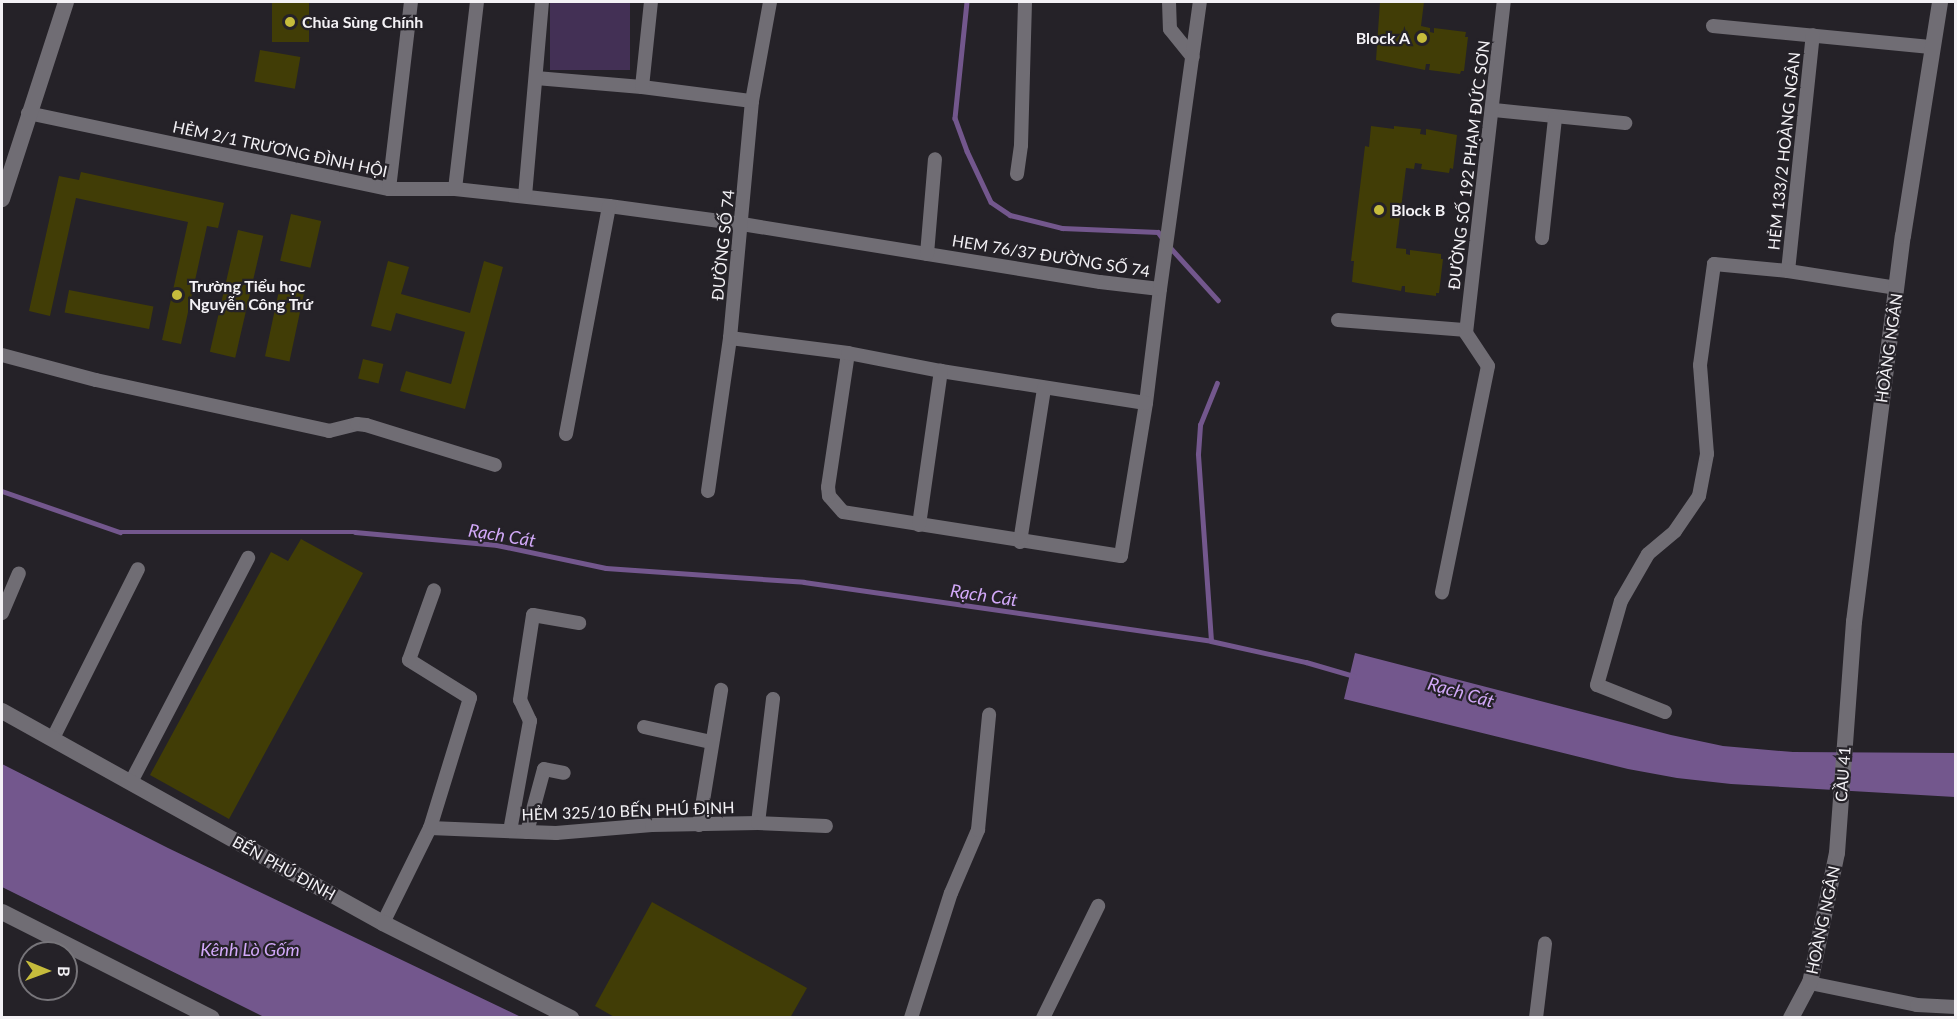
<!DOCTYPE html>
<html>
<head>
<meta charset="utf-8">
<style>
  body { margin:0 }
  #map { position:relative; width:1957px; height:1019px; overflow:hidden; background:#252228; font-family:Lato,sans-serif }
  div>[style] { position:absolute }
  .green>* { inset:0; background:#433055; transform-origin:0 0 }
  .water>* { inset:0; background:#73578d }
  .stream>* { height:4.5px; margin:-2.25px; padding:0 2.25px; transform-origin:2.25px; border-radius:2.25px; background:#73578d }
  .building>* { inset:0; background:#413d06; transform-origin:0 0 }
  .minor>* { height:14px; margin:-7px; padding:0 7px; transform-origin:7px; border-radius:7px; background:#706d74 }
  .tertiary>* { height:16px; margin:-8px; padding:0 8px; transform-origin:8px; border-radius:8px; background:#706d74 }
  .dots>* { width:16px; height:16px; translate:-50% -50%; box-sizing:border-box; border:3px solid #252228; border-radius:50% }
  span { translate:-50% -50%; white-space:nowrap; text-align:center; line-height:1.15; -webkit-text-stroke:4.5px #252228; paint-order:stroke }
  .poi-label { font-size:16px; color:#f3f1f5; font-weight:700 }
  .left { translate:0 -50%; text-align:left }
  .right { translate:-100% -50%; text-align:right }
  .street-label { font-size:16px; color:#f3f1f5 }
  .water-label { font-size:18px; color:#d2a9f9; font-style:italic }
  .frame { position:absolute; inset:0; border:3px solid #f3f1f5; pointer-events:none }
  .north { position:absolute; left:18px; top:941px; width:60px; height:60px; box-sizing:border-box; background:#252228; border:2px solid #77757a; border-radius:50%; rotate:91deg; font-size:16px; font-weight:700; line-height:24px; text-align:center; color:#f3f1f5 }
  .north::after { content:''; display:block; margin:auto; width:21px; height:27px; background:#c6bc3c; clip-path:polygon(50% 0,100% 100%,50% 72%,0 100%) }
</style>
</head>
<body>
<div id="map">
  <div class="green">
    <i style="left:550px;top:2px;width:80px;height:68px"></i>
  </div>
  <div class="water">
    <i style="clip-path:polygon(1355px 653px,1671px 735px,1723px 746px,1793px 752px,1955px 753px,1955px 797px,1731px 784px,1677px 778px,1628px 769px,1344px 699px)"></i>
    <i style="clip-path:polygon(2px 764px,168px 848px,521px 1017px,264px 1017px,2px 887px)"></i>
  </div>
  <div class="stream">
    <i style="left:967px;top:2px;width:117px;rotate:95.9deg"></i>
    <i style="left:955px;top:118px;width:35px;rotate:70deg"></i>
    <i style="left:967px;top:151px;width:56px;rotate:64.8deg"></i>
    <i style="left:991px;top:202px;width:23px;rotate:34deg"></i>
    <i style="left:1010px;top:215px;width:54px;rotate:14deg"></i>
    <i style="left:1062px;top:228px;width:96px;rotate:2.4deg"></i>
    <i style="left:1158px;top:232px;width:9px;rotate:54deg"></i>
    <i style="left:1169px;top:246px;width:73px;rotate:47.8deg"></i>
    <i style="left:2px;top:491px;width:125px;rotate:19.2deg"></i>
    <i style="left:120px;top:532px;width:235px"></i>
    <i style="left:355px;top:532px;width:143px;rotate:5.2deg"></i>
    <i style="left:497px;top:545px;width:111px;rotate:11.9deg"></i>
    <i style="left:606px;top:568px;width:198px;rotate:4deg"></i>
    <i style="left:804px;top:582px;width:411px;rotate:8.2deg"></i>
    <i style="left:1211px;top:641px;width:97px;rotate:12.5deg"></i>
    <i style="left:1306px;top:662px;width:50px;rotate:16.3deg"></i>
    <i style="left:1211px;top:641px;width:187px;rotate:-94deg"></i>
    <i style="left:1198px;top:454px;width:29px;rotate:-86deg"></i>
    <i style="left:1200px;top:425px;width:45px;rotate:-68deg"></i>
  </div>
  <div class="building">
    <i style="left:272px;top:2px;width:37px;height:40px"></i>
    <i style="clip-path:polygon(1380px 2px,1424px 2px,1421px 26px,1430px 28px,1430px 32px,1434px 33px,1434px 28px,1466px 32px,1465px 37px,1468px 37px,1464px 71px,1461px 71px,1460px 74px,1429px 70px,1430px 64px,1426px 64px,1425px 70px,1376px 60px)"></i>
    <i style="left:260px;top:50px;width:41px;height:32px;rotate:10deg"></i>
    <i style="clip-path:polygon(1371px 126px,1394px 129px,1394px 126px,1421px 129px,1420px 134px,1426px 135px,1426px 129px,1457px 135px,1453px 169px,1450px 168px,1449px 173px,1421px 169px,1422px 164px,1415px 163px,1414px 169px,1406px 168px,1396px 248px,1406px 249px,1406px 254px,1410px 255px,1410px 250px,1441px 254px,1441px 259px,1443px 259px,1439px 293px,1436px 293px,1436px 296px,1405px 292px,1405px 286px,1402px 286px,1401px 291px,1352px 282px,1354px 261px,1351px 261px,1365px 146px,1369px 147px)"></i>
    <i style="clip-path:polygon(81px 172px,224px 203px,218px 228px,207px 226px,181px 344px,162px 340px,188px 222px,76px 198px,50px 316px,29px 311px,59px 176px,79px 180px)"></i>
    <i style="left:291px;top:214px;width:31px;height:48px;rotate:13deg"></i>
    <i style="left:238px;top:230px;width:26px;height:125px;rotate:13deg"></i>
    <i style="clip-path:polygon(388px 261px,409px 267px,401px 294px,470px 313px,484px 261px,503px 267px,465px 409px,400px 391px,406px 371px,451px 384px,465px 332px,396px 313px,391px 331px,371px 326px)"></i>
    <i style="left:281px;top:281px;width:25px;height:77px;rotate:12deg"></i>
    <i style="left:69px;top:290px;width:86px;height:23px;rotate:11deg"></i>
    <i style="left:363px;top:359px;width:21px;height:20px;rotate:14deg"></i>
    <i style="clip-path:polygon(301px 539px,363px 573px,229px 819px,150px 775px,271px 552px,288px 561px)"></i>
    <i style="clip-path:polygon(652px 902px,807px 988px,790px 1018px,616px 1018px,595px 1006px)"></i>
  </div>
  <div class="minor">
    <i style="left:1169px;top:2px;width:27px;rotate:88deg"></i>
    <i style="left:1170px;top:29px;width:36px;rotate:51deg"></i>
    <i style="left:1713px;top:26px;width:221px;rotate:5.5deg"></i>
    <i style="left:536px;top:78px;width:106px;rotate:4.9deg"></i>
    <i style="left:642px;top:87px;width:111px;rotate:7.3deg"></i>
    <i style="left:642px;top:87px;width:85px;rotate:-84deg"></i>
    <i style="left:1494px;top:110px;width:132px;rotate:5.7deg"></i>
    <i style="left:28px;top:113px;width:369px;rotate:11.9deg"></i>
    <i style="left:389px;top:189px;width:66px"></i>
    <i style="left:455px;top:189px;width:155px;rotate:6.3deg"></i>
    <i style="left:609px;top:206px;width:134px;rotate:7.7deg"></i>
    <i style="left:742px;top:224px;width:363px;rotate:9.2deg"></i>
    <i style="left:1100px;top:282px;width:60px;rotate:6.7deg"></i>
    <i style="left:1160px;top:289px;width:115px;rotate:97deg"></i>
    <i style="left:1146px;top:403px;width:155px;rotate:99.3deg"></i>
    <i style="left:1121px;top:556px;width:281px;rotate:-171deg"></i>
    <i style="left:843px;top:512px;width:21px;rotate:-131deg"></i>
    <i style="left:829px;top:496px;width:9px;rotate:-96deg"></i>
    <i style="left:828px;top:487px;width:135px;rotate:-81.5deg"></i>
    <i style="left:1017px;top:174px;width:29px;rotate:-82deg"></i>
    <i style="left:1021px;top:145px;width:143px;rotate:-88.4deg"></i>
    <i style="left:389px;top:189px;width:188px;rotate:-83.3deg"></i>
    <i style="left:455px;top:189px;width:188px;rotate:-83.3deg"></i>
    <i style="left:525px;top:196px;width:195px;rotate:-85deg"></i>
    <i style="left:1542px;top:238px;width:121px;rotate:-83.8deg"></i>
    <i style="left:927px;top:254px;width:95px;rotate:-85.2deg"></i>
    <i style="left:1788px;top:271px;width:237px;rotate:-84deg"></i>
    <i style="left:1160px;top:289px;width:290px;rotate:-82.1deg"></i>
    <i style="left:1338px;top:320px;width:126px;rotate:4.5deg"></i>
    <i style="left:1464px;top:330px;width:43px;rotate:56.3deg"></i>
    <i style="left:1488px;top:366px;width:231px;rotate:101.5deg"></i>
    <i style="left:1466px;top:333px;width:333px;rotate:-83.5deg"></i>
    <i style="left:730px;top:338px;width:119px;rotate:7.2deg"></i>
    <i style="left:848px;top:353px;width:95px;rotate:11deg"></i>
    <i style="left:941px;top:371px;width:207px;rotate:8.9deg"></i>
    <i style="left:2px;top:355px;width:97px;rotate:14.9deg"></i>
    <i style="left:96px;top:380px;width:239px;rotate:12.3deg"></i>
    <i style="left:329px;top:431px;width:29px;rotate:-14deg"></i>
    <i style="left:357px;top:424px;width:9px;rotate:6deg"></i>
    <i style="left:366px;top:425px;width:135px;rotate:17.2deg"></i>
    <i style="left:566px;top:434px;width:232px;rotate:-79.3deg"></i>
    <i style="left:708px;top:491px;width:155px;rotate:-81.8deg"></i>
    <i style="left:730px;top:338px;width:238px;rotate:-84.7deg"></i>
    <i style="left:752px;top:101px;width:101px;rotate:-79.7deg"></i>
    <i style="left:919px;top:525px;width:156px;rotate:-81.9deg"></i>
    <i style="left:1020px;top:542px;width:156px;rotate:-81.1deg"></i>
    <i style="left:2px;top:613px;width:43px;rotate:-67deg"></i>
    <i style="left:1665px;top:712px;width:73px;rotate:-158.3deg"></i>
    <i style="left:1597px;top:685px;width:87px;rotate:-74.1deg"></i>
    <i style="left:1621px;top:601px;width:54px;rotate:-60.1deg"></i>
    <i style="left:1648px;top:554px;width:35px;rotate:-40deg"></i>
    <i style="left:1675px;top:531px;width:42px;rotate:-55.6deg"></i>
    <i style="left:1699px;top:496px;width:43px;rotate:-79.2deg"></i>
    <i style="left:1707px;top:454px;width:89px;rotate:-94.5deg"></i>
    <i style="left:1700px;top:365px;width:102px;rotate:-82.1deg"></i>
    <i style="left:1714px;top:264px;width:74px;rotate:5.4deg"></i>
    <i style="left:1788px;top:271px;width:110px;rotate:8.9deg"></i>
    <i style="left:644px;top:727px;width:69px;rotate:12.6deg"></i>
    <i style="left:53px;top:738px;width:189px;rotate:-63.3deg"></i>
    <i style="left:131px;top:782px;width:253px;rotate:-62.4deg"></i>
    <i style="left:758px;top:823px;width:125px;rotate:-83.1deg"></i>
    <i style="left:699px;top:825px;width:137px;rotate:-80.7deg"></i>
    <i style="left:430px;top:828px;width:126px;rotate:2.3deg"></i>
    <i style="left:556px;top:833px;width:96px;rotate:-4.8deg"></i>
    <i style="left:652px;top:825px;width:106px;rotate:-1.1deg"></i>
    <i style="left:758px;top:823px;width:68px;rotate:2.5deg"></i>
    <i style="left:510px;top:831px;width:112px;rotate:-79.7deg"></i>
    <i style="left:530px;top:721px;width:23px;rotate:-115deg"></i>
    <i style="left:520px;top:700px;width:86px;rotate:-81.3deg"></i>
    <i style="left:533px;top:615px;width:47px;rotate:9.9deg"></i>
    <i style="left:527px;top:832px;width:65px;rotate:-74.9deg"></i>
    <i style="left:544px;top:769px;width:20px;rotate:11deg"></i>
    <i style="left:383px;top:923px;width:106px;rotate:-63.7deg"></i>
    <i style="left:430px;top:828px;width:136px;rotate:-72.9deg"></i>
    <i style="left:470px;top:698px;width:72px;rotate:-148.1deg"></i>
    <i style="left:409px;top:660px;width:74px;rotate:-70.3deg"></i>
    <i style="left:1810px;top:983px;width:109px;rotate:11.6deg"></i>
    <i style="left:1917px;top:1005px;width:39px;rotate:3deg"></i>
    <i style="left:911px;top:1018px;width:131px;rotate:-72.3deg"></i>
    <i style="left:951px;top:893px;width:69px;rotate:-66.8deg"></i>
    <i style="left:978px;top:830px;width:116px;rotate:-84.5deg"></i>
    <i style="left:1043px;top:1018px;width:125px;rotate:-63.8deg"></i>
    <i style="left:1536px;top:1018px;width:75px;rotate:-83.1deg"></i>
  </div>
  <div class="tertiary">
    <i style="left:2px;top:199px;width:207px;rotate:-72deg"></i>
    <i style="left:2px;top:711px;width:436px;rotate:29.1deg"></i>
    <i style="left:383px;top:923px;width:211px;rotate:26.8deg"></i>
    <i style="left:2px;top:912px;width:235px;rotate:26.8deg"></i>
    <i style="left:1791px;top:1018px;width:40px;rotate:-62deg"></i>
    <i style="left:1810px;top:983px;width:133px;rotate:-78.3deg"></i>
    <i style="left:1837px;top:853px;width:232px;rotate:-85.8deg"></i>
    <i style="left:1854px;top:622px;width:389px;rotate:-82.8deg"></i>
    <i style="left:1903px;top:236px;width:237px;rotate:-81deg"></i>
  </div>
  <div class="dots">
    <i style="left:290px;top:22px;background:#c6bc3c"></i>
    <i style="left:1422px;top:38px;background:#c6bc3c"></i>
    <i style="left:1379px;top:210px;background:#c6bc3c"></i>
    <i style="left:177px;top:295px;background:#c6bc3c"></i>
  </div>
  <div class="poi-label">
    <span class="left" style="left:302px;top:22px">Chùa Sùng Chính</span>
    <span class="right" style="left:1410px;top:38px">Block A</span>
    <span class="left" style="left:1391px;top:210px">Block B</span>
    <span class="left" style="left:189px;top:295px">Trường Tiểu học<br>Nguyễn Công Trứ</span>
  </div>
  <div class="street-label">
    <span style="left:280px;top:149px;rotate:12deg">HẺM 2/1 TRƯƠNG ĐÌNH HỘI</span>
    <span style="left:1784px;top:151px;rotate:-84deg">HẺM 133/2 HOÀNG NGÂN</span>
    <span style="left:1469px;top:165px;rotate:-83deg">ĐƯỜNG SỐ 192 PHẠM ĐỨC SƠN</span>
    <span style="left:723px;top:245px;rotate:-84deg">ĐƯỜNG SỐ 74</span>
    <span style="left:1051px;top:256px;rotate:9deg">HEM 76/37 ĐƯỜNG SỐ 74</span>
    <span style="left:1889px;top:348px;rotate:-82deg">HOÀNG NGÂN</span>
    <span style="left:1843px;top:774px;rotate:-86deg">CẦU 41</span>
    <span style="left:628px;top:811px;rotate:-2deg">HẺM 325/10 BẾN PHÚ ĐỊNH</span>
    <span style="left:284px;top:868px;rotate:29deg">BẾN PHÚ ĐỊNH</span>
    <span style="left:1823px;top:920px;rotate:-78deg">HOÀNG NGÂN</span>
  </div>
  <div class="water-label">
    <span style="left:502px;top:535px;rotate:9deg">Rạch Cát</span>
    <span style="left:984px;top:595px;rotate:8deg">Rạch Cát</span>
    <span style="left:1461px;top:692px;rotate:16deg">Rạch Cát</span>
    <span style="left:250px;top:949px">Kênh Lò Gốm</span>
  </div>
  <div class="frame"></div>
  <div class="north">B</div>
</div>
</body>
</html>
